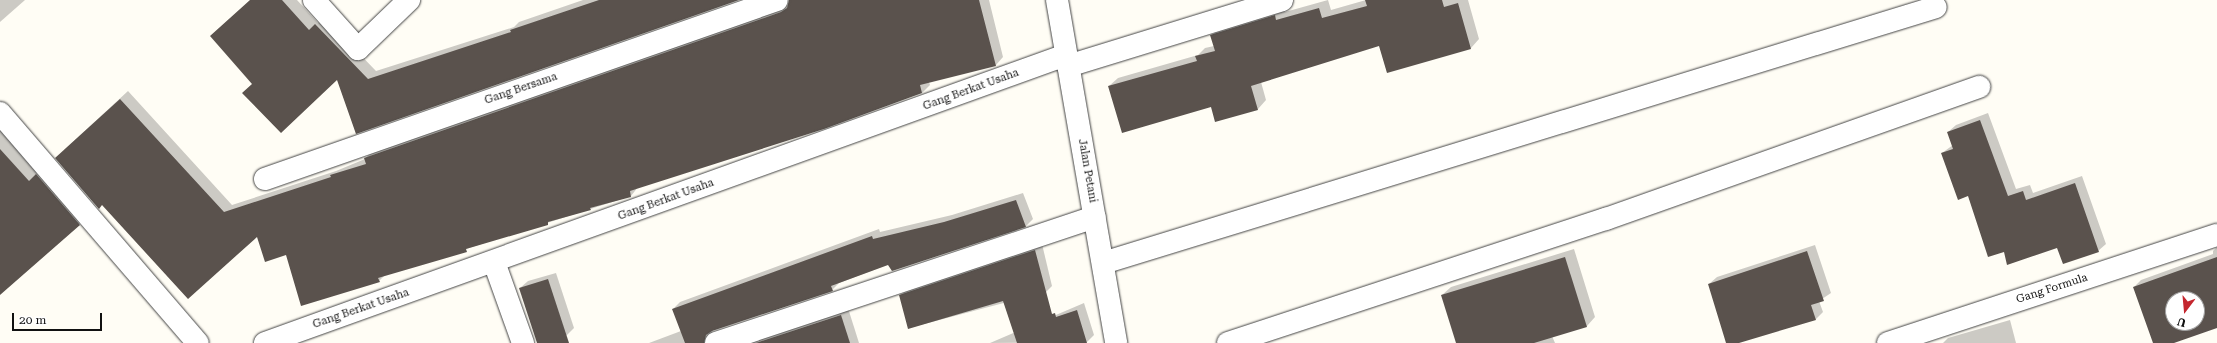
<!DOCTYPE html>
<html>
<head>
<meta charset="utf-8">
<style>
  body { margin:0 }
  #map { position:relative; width:2217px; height:343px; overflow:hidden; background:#fffdf5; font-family:"Roboto Serif",serif }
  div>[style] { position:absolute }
  .shadow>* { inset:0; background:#0003 }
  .building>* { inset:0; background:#5a524d }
  .roads { filter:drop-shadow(0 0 1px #444) drop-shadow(0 0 1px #444) }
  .street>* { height:22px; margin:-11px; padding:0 11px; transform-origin:11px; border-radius:11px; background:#fff }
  span { translate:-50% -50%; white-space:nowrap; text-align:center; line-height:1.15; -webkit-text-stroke:4px #fff; paint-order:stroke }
  .street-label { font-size:11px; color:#111 }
  .north { position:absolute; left:2165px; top:291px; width:40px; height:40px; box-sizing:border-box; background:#fff; border:1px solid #a0a0a0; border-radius:50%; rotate:196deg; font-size:11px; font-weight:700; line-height:16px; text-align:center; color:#111 }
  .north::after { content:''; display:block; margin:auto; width:14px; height:18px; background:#c4262e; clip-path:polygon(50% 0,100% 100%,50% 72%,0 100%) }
  .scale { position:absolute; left:12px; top:313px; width:90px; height:18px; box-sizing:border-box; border:2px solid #111; border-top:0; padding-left:5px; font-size:12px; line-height:14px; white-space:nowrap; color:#111; -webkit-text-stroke:3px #fff; paint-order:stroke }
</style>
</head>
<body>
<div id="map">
  <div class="shadow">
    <i style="clip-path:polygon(0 0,25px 0,0 22px)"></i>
    <i style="clip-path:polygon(251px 0,297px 0,318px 23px,324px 17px,376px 71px,514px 27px,519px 22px,583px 0,736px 0,356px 133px,337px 78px,253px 84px)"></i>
    <i style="clip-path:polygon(790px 0,989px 0,1003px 57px,996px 65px,929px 82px,930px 85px,922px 93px,638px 187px,631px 196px,385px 275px,379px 281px,287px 254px,257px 235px,64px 150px,128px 91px,232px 205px,336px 171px,365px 159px,373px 150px,788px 5px)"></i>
    <i style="clip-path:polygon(1328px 0,1331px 10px,1366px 0,1468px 0,1479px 39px,1471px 48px,1387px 72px,1379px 44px,1261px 82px,1266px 100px,1258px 109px,1216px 121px,1211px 106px,1109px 86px,1118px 78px,1198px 55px,1205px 48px,1214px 46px,1211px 36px,1220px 27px,1283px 8px,1285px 12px)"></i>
    <i style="clip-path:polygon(1988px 113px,2016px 189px,2030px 185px,2033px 193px,2082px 176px,2106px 244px,2098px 251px,2058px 247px,2004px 251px,1942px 153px,1953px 145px,1948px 132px,1956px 125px)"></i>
    <i style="clip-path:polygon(0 129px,89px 215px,0 294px)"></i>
    <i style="clip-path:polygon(1023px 193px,1033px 219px,1026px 226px,893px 270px,889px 264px,839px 283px,832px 290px,713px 330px,711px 339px,714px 343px,649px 343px,681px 331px,673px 309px,680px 302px,879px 229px,880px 232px,952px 215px)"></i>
    <i style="clip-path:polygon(1042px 244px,1052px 286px,1046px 292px,909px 328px,900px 296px,907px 289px)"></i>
    <i style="clip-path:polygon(1815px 245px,1831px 293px,1819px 301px,1823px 312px,1816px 319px,1736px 343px,1728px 343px,1709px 284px,1717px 277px)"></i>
    <i style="clip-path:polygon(evenodd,2217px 247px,2217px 323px,2171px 343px,2154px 343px,2134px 287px,2141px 280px,2213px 254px,2213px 251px,2217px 247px,2173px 299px,2197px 299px,2197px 323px,2173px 323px,2173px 299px)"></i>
    <i style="clip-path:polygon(1574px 249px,1595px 317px,1587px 326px,1552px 336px,1555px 343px,1457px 343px,1442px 295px,1451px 287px)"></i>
    <i style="clip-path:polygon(556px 273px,574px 328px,566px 336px,538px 343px,520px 288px,528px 281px)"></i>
    <i style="clip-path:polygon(1084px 303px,1094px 335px,1087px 342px,990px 343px)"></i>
    <i style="clip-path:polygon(848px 308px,859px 343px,743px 343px)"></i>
    <i style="clip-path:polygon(2010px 320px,2016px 343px,1943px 343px,1948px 338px)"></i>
  </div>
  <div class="building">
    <i style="clip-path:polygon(250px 0,282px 0,309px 30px,315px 24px,368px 79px,511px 32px,510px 30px,599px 0,739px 0,356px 134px,337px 80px,281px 133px,242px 93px,252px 84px,210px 36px)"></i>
    <i style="clip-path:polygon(789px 0,979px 0,996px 66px,920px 85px,922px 93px,824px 129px,630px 191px,631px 197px,590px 208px,591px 210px,548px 222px,548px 225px,466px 249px,467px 252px,378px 278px,380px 282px,301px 306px,286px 255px,265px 262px,257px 237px,188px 299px,102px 205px,99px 209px,55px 158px,120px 99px,224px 212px,331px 177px,330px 175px,366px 164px,364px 158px,781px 12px,787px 8px)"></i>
    <i style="clip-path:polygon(1365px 0,1442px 0,1444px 7px,1458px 3px,1471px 49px,1387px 73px,1379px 46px,1251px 86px,1258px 110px,1215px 122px,1211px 107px,1122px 133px,1108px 86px,1197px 61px,1195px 56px,1215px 51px,1210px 35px,1275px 15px,1276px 20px,1319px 8px,1322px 18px,1367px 6px)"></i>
    <i style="clip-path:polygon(1980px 120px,2008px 196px,2023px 191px,2026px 200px,2075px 183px,2099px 252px,2063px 264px,2057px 248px,2007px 265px,2004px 252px,1988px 257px,1968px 196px,1958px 200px,1941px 153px,1953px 149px,1947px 132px)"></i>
    <i style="clip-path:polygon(0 149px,29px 181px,36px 174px,80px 225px,0 295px)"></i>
    <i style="clip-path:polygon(1016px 200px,1026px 227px,892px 271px,888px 265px,831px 286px,833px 291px,712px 331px,706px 335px,704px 343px,685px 343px,672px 309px,872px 236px,873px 239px,944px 222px)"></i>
    <i style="clip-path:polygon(1035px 250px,1052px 314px,1055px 313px,1056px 317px,1077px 310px,1087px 343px,1017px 343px,1003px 301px,908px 329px,899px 295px)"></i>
    <i style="clip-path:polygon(1807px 251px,1824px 301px,1811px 305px,1816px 320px,1739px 343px,1726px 343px,1708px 284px)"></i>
    <i style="clip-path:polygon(1565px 257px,1587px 327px,1534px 343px,1456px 343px,1441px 295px)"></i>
    <i style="clip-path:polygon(evenodd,2217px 257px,2217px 328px,2174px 343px,2153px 343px,2133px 287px,2217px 257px,2173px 299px,2197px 299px,2197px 323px,2173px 323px,2173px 299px)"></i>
    <i style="clip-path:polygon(548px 279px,569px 343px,537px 343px,519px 288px)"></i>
    <i style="clip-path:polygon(841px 315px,850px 343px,756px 343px)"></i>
  </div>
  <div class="roads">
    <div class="street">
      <i style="left:314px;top:0;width:66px;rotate:48.1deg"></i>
      <i style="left:358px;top:49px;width:71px;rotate:-43.9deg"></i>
      <i style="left:1057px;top:0;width:348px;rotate:80.2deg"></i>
      <i style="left:1068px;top:66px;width:224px;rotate:-17.1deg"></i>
      <i style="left:0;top:113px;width:303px;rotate:49.3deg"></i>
      <i style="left:265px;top:179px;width:542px;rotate:-19.27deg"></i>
      <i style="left:494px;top:262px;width:86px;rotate:70.3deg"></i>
      <i style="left:1103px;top:263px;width:871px;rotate:-17.08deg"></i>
      <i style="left:265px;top:343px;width:851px;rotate:-19.78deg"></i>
      <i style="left:716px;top:343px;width:399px;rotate:-18.4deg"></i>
      <i style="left:1228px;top:343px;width:398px;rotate:-18.2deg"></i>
      <i style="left:1606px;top:219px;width:396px;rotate:-19.5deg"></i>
      <i style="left:1888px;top:343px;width:346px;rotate:-18.2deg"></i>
    </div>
  </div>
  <div class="street-label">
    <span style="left:521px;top:89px;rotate:-19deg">Gang Bersama</span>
    <span style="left:971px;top:90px;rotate:-20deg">Gang Berkat Usaha</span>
    <span style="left:1087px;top:171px;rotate:80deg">Jalan Petani</span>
    <span style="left:666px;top:200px;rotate:-20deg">Gang Berkat Usaha</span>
    <span style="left:2052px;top:289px;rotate:-18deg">Gang Formula</span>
    <span style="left:361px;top:309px;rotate:-19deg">Gang Berkat Usaha</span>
  </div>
  <div class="north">U</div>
  <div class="scale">20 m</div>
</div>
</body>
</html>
